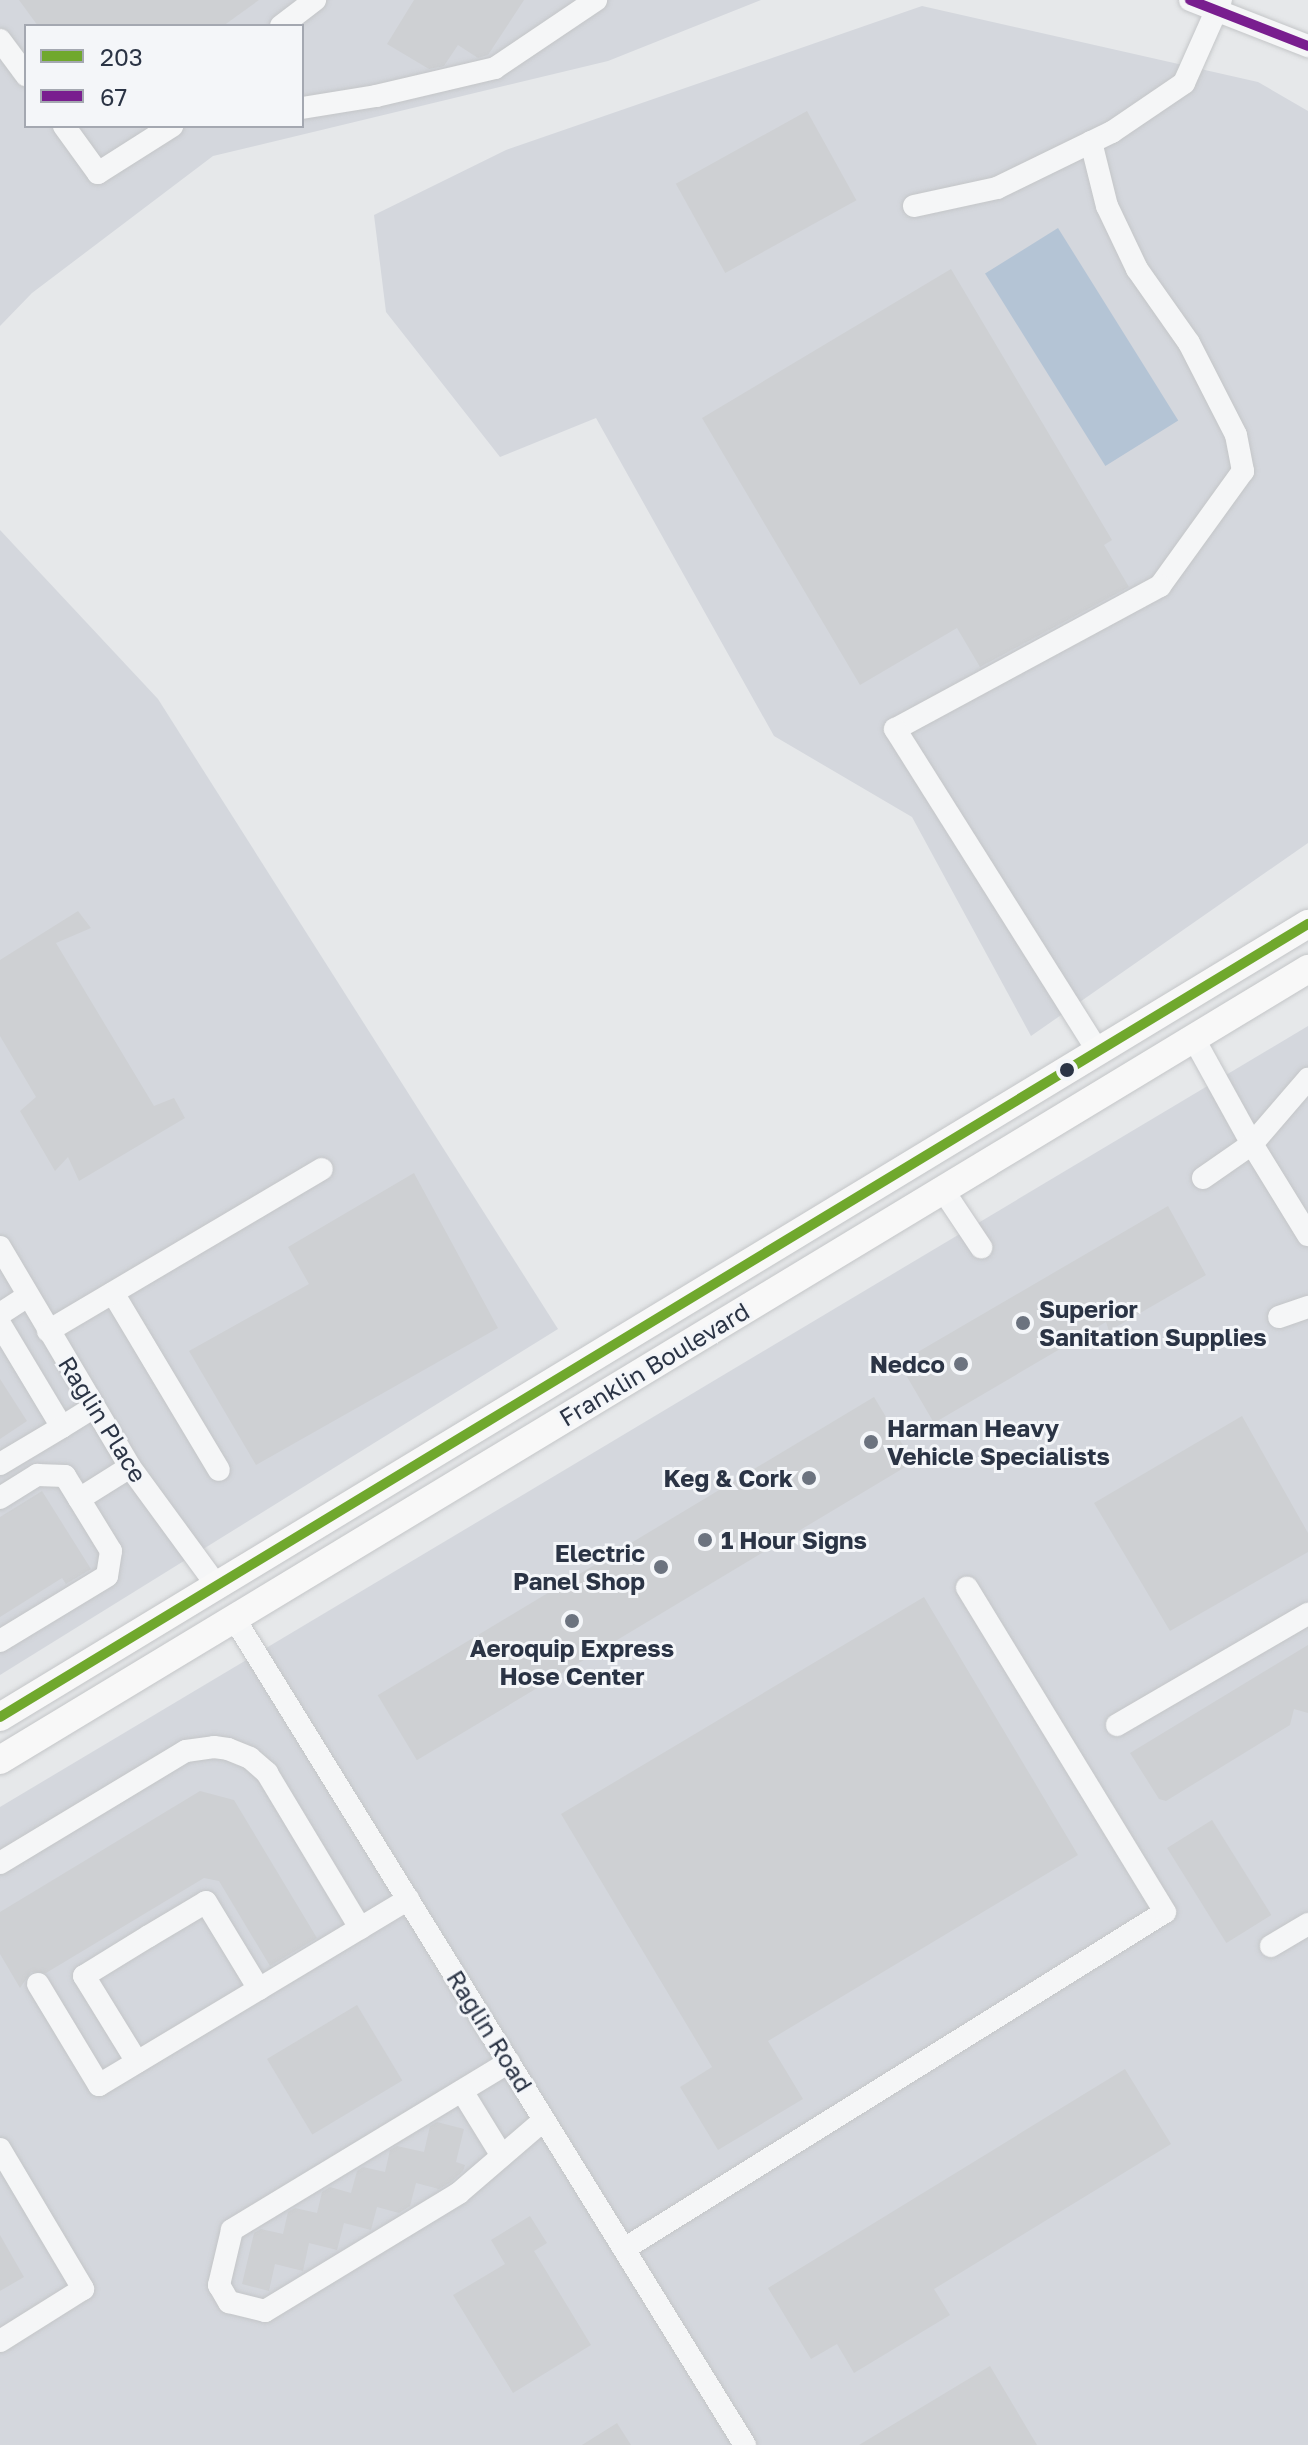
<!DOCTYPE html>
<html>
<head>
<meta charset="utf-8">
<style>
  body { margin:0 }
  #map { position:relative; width:1308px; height:2445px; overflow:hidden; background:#e6e8ea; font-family:"Golos Text",sans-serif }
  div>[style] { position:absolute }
  .built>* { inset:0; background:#d4d7dd }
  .water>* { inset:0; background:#b4c4d5; transform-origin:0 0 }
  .building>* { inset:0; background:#ced0d3; transform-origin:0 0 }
  .roads { filter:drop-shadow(0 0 2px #c4c6c8) drop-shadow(0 0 2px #c4c6c8) }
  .minor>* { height:22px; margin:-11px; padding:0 11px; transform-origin:11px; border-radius:11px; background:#f5f6f7 }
  .major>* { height:28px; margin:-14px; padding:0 14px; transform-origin:14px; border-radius:14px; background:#f8f8f8 }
  .bus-1>* { height:10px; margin:-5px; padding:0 5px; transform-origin:5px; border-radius:5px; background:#70a82d }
  .bus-2>* { height:10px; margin:-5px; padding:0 5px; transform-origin:5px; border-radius:5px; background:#791e8f }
  .dots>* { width:22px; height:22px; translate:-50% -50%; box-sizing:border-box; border:4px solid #f4f6f9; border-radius:50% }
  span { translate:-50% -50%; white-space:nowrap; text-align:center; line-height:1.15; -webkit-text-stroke:6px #f4f6f9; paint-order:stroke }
  .poi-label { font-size:24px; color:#2b3445; font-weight:700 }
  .left { translate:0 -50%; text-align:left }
  .right { translate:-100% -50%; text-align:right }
  .street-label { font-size:24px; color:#2b3445 }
  .legend { position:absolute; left:24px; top:24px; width:280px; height:104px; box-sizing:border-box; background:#f4f6f9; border:2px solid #a4a8b1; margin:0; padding:10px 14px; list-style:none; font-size:24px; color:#2b3445 }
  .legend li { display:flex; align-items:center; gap:16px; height:40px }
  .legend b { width:40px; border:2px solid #a4a8b1 }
</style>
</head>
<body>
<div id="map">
  <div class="built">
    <i style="clip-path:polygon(evenodd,0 0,761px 0,608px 61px,213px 156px,32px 293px,0 326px,0 0,26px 26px,302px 26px,302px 126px,26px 126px,26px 26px)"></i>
    <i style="clip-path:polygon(922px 6px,1258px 82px,1308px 111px,1308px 843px,1031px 1036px,912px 817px,774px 736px,596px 418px,500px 457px,386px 312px,374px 215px,506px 150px)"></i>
    <i style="clip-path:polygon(0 530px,158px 699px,558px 1329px,0 1675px)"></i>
    <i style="clip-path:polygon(1308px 1026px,1308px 2445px,0 2445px,0 1807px)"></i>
  </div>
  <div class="water">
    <i style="left:1058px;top:228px;width:227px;height:86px;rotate:58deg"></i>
  </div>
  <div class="building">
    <i style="clip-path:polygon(19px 0,259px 0,223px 26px,38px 26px)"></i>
    <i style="clip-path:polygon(414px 0,524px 0,488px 55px,478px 58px,458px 45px,444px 66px,429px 69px,387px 44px)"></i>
    <i style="left:807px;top:111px;width:102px;height:150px;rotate:61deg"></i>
    <i style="clip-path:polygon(951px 269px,1112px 540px,1104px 545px,1129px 587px,980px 667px,957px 628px,860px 685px,702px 418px)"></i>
    <i style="clip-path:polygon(78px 911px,91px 928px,56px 943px,154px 1106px,174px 1098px,185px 1118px,79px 1181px,68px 1157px,55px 1171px,20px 1111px,36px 1097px,0 1036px,0 960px)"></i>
    <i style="clip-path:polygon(414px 1173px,498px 1328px,256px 1465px,189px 1351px,309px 1284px,288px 1247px)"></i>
    <i style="clip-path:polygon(1168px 1206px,1206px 1275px,1109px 1331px,1106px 1322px,934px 1423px,899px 1363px)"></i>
    <i style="clip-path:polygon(0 1379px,27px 1421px,0 1439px)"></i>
    <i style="left:874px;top:1397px;width:76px;height:579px;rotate:59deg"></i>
    <i style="clip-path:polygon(1242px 1416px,1308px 1533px,1308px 1552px,1170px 1631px,1094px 1503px)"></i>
    <i style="clip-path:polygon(42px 1491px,91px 1569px,66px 1584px,62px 1578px,0 1617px,0 1517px)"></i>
    <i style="clip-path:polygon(924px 1597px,1078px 1855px,768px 2041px,803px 2099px,718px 2150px,680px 2087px,712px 2067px,561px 1814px)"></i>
    <i style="clip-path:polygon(1308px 1645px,1308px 1713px,1294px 1709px,1290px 1725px,1166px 1801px,1159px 1799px,1130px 1753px)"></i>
    <i style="clip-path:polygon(200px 1791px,234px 1800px,317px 1938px,270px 1966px,219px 1881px,204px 1878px,46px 1973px,31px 1972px,20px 1988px,0 1954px,0 1912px)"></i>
    <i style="left:1212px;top:1820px;width:112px;height:53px;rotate:58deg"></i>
    <i style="left:357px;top:2005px;width:88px;height:105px;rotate:59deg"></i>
    <i style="clip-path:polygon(1125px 2069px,1171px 2144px,934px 2289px,950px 2315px,854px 2373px,837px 2344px,811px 2359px,768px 2288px)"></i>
    <i style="clip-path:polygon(437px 2122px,464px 2129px,456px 2162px,465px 2165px,463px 2171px,451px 2182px,439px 2189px,416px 2183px,410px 2206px,399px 2213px,377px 2207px,371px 2230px,344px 2223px,337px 2250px,309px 2243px,303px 2271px,275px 2264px,269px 2291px,242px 2284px,254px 2233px,261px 2229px,283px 2234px,288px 2212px,295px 2208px,317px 2213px,322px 2192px,330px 2187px,351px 2193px,357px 2171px,363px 2167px,385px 2172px,390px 2150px,397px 2146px,424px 2152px,430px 2126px)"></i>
    <i style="clip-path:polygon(530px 2216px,547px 2243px,534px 2251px,591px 2345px,513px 2393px,453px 2295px,505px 2264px,491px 2240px)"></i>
    <i style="clip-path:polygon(0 2235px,24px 2277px,0 2291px)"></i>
    <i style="clip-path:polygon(990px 2366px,1037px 2445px,859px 2445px)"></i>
    <i style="clip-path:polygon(617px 2423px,631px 2445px,582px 2445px)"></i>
  </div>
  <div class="roads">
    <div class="minor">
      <i style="left:1190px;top:0;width:127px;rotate:21.3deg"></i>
      <i style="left:281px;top:26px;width:43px;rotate:-37.4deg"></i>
      <i style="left:0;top:40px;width:44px;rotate:53.4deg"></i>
      <i style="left:302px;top:108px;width:75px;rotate:-9.2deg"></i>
      <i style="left:376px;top:96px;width:122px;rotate:-13.2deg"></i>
      <i style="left:495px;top:68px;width:122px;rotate:-34deg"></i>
      <i style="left:64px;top:126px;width:58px;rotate:54.1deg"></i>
      <i style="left:98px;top:173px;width:88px;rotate:-32.4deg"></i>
      <i style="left:1091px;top:142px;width:66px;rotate:76deg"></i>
      <i style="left:1107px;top:206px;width:70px;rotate:64.5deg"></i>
      <i style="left:1137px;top:269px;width:90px;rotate:54.9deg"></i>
      <i style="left:1189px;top:343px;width:103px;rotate:62.9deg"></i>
      <i style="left:1236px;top:435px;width:37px;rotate:79deg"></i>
      <i style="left:1243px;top:471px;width:142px;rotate:125.8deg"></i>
      <i style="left:1160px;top:586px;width:301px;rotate:151.6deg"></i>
      <i style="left:895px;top:729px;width:383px;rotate:57.8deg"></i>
      <i style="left:914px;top:206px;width:85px;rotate:-12.2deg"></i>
      <i style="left:997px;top:188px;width:128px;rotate:-26deg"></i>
      <i style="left:1112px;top:132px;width:87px;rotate:-34.2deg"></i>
      <i style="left:1184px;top:83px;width:91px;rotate:-66deg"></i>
      <i style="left:1194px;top:1039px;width:120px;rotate:61.1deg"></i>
      <i style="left:1252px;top:1144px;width:107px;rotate:58.4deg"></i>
      <i style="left:1203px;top:1178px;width:60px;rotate:-34.8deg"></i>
      <i style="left:1252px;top:1144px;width:86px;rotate:-49.3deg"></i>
      <i style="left:943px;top:1190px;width:69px;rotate:56.3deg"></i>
      <i style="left:0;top:1247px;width:256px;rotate:59.4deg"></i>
      <i style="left:130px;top:1467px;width:147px;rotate:53.8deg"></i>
      <i style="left:113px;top:1293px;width:206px;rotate:59.1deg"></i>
      <i style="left:0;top:1314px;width:33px;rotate:-33deg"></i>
      <i style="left:1279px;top:1317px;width:31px;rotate:-19deg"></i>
      <i style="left:0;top:1324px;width:120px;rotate:59deg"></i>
      <i style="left:62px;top:1427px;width:38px;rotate:-32deg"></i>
      <i style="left:48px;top:1331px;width:318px;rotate:-30.6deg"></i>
      <i style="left:0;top:1464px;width:72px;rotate:-30.8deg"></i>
      <i style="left:0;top:1498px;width:44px;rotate:-31.9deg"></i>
      <i style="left:37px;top:1475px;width:28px;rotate:2deg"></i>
      <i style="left:65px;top:1476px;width:88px;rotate:58.5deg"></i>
      <i style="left:111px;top:1551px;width:25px;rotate:99deg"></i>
      <i style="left:107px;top:1576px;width:125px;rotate:148.7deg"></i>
      <i style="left:79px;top:1499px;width:60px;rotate:-32.1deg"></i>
      <i style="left:234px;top:1618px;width:972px;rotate:58.29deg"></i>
      <i style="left:1117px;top:1725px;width:221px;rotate:-30.2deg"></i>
      <i style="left:0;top:1863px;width:217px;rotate:-31.1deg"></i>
      <i style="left:186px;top:1751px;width:28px;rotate:-8deg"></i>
      <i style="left:214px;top:1747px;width:14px;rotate:8deg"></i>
      <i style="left:228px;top:1749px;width:24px;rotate:22deg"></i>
      <i style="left:250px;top:1758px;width:23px;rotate:41deg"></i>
      <i style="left:267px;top:1773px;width:181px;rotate:59deg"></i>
      <i style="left:1271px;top:1946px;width:43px;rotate:-30.7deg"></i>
      <i style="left:38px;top:1984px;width:118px;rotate:58.9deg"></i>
      <i style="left:99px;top:2085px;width:361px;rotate:-31deg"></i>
      <i style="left:137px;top:2062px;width:101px;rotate:-121.6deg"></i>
      <i style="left:84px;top:1976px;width:76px;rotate:-31.6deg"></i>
      <i style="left:149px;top:1936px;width:66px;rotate:-30.8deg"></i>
      <i style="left:206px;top:1902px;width:102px;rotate:58.7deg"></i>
      <i style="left:509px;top:2062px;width:324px;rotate:148.8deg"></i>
      <i style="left:232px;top:2230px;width:57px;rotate:103.3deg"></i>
      <i style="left:219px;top:2285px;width:20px;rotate:60deg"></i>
      <i style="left:229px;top:2302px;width:37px;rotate:14deg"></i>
      <i style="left:265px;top:2311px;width:227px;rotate:-31.3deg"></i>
      <i style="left:459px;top:2193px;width:112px;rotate:-40.7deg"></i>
      <i style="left:462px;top:2091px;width:76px;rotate:58.4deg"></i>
      <i style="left:0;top:2149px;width:163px;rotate:59.3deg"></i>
      <i style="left:83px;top:2289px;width:98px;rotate:147.9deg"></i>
      <i style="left:624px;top:2249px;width:637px;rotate:-31.92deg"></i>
      <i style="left:1165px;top:1912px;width:380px;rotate:-121.4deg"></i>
    </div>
    <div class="major">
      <i style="left:0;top:1717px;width:1530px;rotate:-31.23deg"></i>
      <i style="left:0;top:1760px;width:1529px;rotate:-31.16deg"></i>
    </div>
  </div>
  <div class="bus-1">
    <i style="left:0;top:1717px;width:1530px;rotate:-31.23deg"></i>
  </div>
  <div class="bus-2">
    <i style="left:1190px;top:0;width:127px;rotate:21.3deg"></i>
  </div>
  <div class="dots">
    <i style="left:1067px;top:1070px;background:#2b3445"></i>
    <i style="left:1023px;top:1323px;background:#6c737f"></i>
    <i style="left:961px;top:1364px;background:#6c737f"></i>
    <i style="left:871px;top:1442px;background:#6c737f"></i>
    <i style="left:809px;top:1478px;background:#6c737f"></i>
    <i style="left:705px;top:1540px;background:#6c737f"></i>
    <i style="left:661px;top:1567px;background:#6c737f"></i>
    <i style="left:572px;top:1621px;background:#6c737f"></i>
  </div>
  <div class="poi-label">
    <span class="left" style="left:1039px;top:1323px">Superior<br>Sanitation Supplies</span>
    <span class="right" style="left:945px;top:1364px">Nedco</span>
    <span class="left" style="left:887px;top:1442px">Harman Heavy<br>Vehicle Specialists</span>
    <span class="right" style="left:793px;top:1478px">Keg &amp; Cork</span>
    <span class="left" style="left:721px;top:1540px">1 Hour Signs</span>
    <span class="right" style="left:645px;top:1567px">Electric<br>Panel Shop</span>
    <span style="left:572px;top:1662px">Aeroquip Express<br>Hose Center</span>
  </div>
  <div class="street-label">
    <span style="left:654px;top:1364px;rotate:-31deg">Franklin Boulevard</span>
    <span style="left:103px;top:1419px;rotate:58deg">Raglin Place</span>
    <span style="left:490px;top:2031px;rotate:58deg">Raglin Road</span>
  </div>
  <ul class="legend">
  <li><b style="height:10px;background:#70a82d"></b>203</li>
  <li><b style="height:10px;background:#791e8f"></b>67</li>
  </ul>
</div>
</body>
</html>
